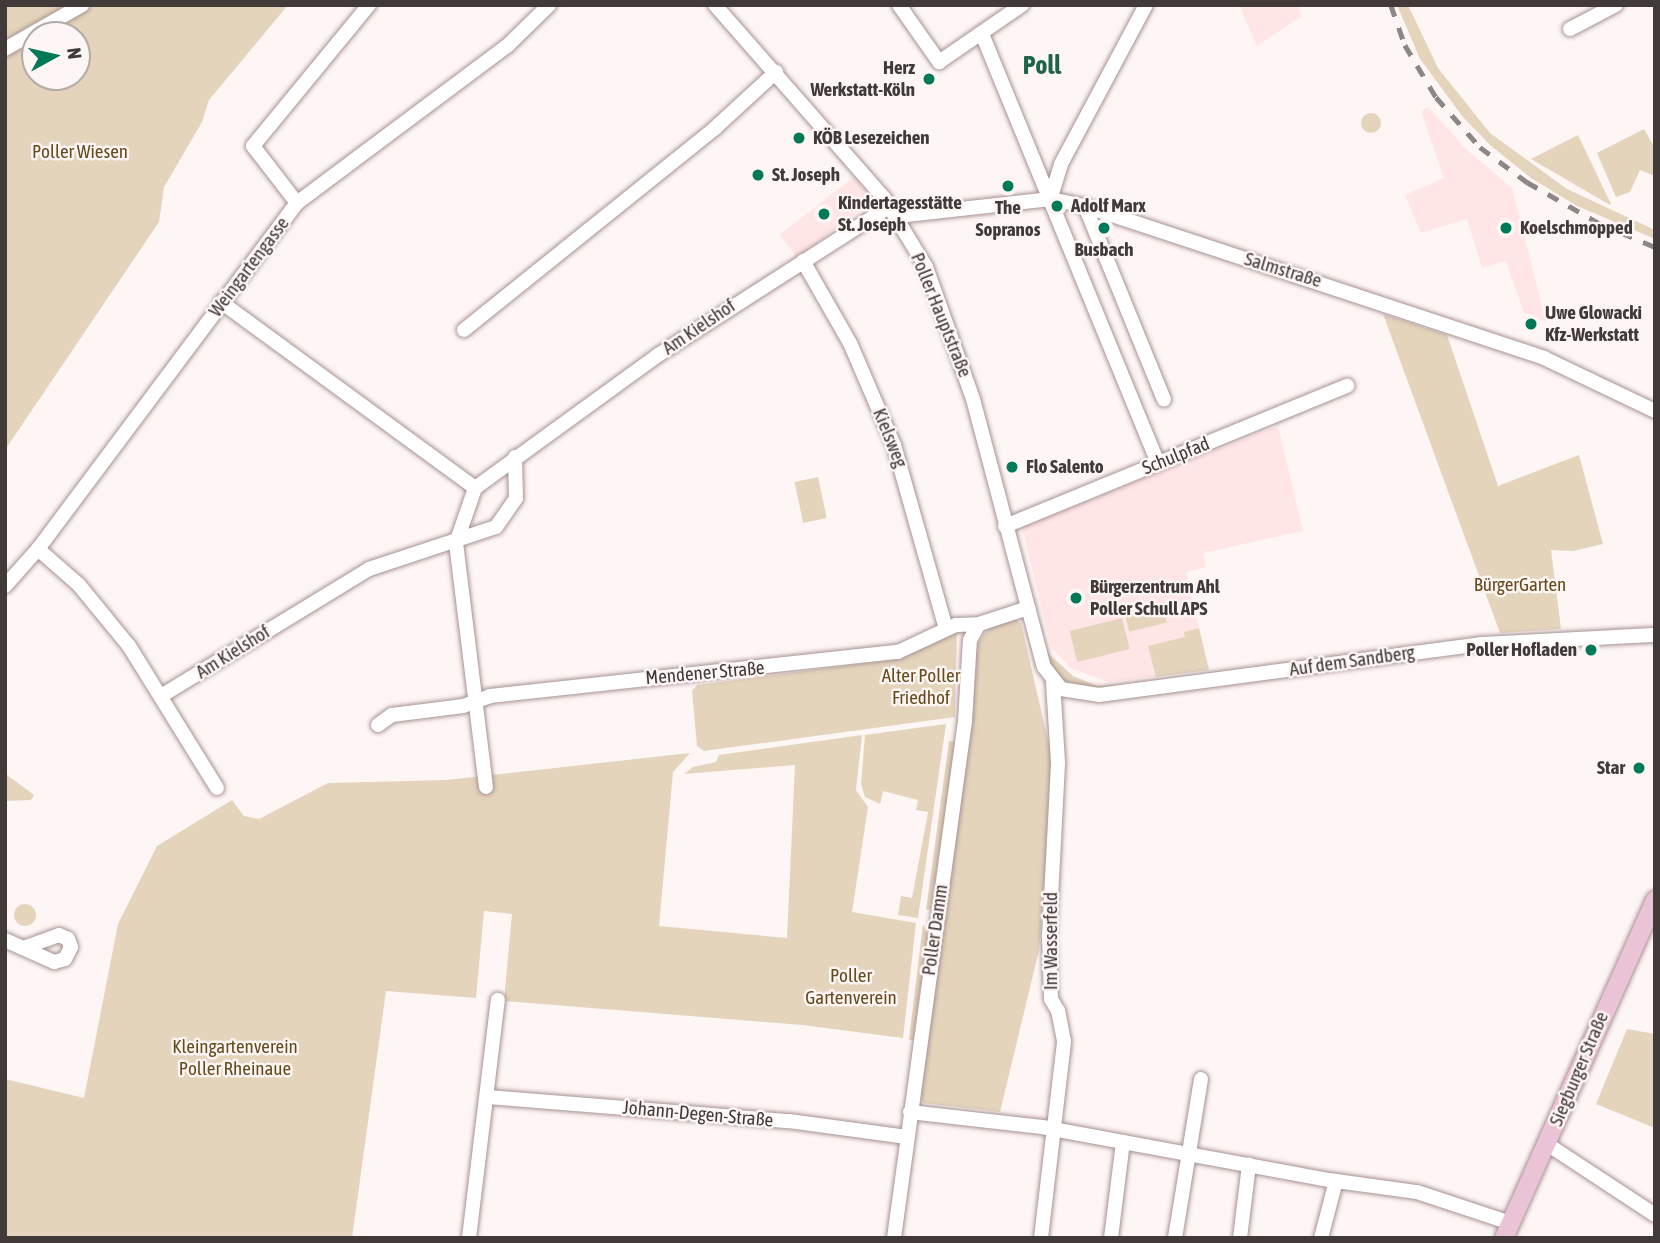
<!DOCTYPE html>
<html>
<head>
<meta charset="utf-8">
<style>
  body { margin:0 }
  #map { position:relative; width:1660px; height:1243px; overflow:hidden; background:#fef5f5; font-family:"Asap Condensed",sans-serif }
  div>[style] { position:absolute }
  .built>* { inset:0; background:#ffe5e5; transform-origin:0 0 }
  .green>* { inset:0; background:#e4d4bc; transform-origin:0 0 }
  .round { border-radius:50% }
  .roads { filter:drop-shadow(0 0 2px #a79292) drop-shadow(0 0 2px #a79292) }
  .minor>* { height:14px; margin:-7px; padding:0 7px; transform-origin:7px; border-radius:7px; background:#fff }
  .major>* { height:18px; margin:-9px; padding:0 9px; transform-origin:9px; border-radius:9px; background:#ebc3d6 }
  .rail>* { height:4.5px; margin-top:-2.25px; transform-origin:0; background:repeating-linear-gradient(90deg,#8e8585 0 12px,transparent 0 24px) }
  .dots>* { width:19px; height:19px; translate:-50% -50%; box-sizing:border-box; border:4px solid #fef5f5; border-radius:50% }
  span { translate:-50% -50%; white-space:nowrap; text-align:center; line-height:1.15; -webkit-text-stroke:5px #fef5f5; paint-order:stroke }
  .poi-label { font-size:19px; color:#423939; font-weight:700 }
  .right { translate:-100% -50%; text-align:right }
  .left { translate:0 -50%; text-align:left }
  .park-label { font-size:19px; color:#674a1a }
  .street-label { font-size:19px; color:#423939 }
  .district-label { font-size:26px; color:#1f634a; font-weight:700 }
  .frame { position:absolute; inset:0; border:7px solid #423939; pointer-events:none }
  .north { position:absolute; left:21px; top:21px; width:70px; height:70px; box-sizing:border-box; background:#fef5f5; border:2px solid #b3aaaa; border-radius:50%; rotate:82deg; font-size:19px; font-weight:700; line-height:28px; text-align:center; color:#423939 }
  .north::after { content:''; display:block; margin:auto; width:24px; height:32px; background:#007956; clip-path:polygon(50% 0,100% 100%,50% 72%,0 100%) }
</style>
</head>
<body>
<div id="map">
  <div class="built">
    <i style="clip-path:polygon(1239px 5px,1297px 5px,1302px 16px,1257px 46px)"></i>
    <i style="clip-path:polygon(1428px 107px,1467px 150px,1512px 188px,1546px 322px,1524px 313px,1506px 261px,1482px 268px,1467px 219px,1421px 233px,1405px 195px,1444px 178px,1421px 111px)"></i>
    <i style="left:854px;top:177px;width:29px;height:94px;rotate:52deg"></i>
    <i style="clip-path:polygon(1278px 426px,1303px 531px,1203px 553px,1206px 567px,1186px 572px,1209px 670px,1108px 682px,1070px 668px,1051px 647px,1022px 527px)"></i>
  </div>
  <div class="green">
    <i style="clip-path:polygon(evenodd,5px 5px,288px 5px,209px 100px,202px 122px,164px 187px,159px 222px,5px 450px,5px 5px,35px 35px,77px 35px,77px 77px,35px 77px,35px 35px)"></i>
    <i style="clip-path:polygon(1397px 5px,1408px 5px,1438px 68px,1490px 133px,1567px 189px,1655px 230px,1655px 239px,1577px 206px,1531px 178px,1490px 145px,1463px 117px,1420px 59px)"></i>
    <i class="round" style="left:1361px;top:113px;width:20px;height:20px"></i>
    <i style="clip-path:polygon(1644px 129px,1655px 148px,1655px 176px,1640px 170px,1630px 192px,1616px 197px,1597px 153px)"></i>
    <i style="clip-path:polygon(1578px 135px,1611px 204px,1610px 205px,1531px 159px)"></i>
    <i style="clip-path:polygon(1383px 314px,1447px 335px,1498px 486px,1579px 455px,1603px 544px,1573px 551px,1551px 550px,1561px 629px,1500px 633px)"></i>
    <i style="left:818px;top:477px;width:42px;height:24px;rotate:78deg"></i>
    <i style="left:1162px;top:602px;width:21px;height:39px;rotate:76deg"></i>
    <i style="clip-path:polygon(1014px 618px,1021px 623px,1053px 762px,1039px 950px,1000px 1112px,923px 1103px,919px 1096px,976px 646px,990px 626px)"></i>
    <i style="left:1122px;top:618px;width:32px;height:54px;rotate:76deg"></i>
    <i style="clip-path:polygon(1199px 628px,1209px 670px,1156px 677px,1148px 646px,1185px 637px,1184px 632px)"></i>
    <i style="clip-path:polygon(957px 630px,955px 717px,704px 751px,697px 746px,692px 691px,697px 685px,898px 659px)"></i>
    <i style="clip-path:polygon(1044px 642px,1048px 653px,1073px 676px,1097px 686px,1128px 685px,1075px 689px,1054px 677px)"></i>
    <i style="clip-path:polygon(946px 724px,918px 918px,898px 915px,901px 896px,912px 898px,928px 812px,916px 810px,918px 800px,883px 791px,880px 804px,865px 797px,861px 784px,865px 735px)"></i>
    <i style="clip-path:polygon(862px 735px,856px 790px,868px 807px,852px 912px,916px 923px,903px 1038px,802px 1025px,504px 1001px,512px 914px,484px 911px,476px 998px,386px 991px,352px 1238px,5px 1238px,5px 1079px,84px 1098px,118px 924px,157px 846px,232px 800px,244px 816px,259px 819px,328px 783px,447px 780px,690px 753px,673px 772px,659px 926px,787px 938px,795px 765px,684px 774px,693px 767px,716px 762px,719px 755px)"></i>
    <i style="clip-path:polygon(949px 741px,955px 742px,931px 909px,926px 910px)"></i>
    <i style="clip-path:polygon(7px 775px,34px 795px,31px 800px,5px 801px)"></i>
    <i class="round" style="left:14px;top:904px;width:22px;height:22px"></i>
    <i style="clip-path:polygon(923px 924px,928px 934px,913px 1040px,909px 1040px)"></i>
    <i style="clip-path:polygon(1627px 1029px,1655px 1034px,1655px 1128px,1596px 1104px)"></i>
  </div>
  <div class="roads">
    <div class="minor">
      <i style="left:715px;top:5px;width:257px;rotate:48.8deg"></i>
      <i style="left:884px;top:198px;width:81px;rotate:58.7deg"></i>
      <i style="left:926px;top:267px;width:140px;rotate:70.4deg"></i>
      <i style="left:973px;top:399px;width:277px;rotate:75.2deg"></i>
      <i style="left:1044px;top:667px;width:28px;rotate:52deg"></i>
      <i style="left:1061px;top:689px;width:38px;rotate:9deg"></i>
      <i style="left:1099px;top:695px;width:385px;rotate:-7.6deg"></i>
      <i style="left:1481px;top:644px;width:174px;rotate:-3deg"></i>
      <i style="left:899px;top:5px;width:70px;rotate:54.9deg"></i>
      <i style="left:939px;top:62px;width:101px;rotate:-34.5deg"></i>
      <i style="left:1570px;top:29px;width:52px;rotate:-27.6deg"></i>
      <i style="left:982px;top:34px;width:464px;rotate:67.7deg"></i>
      <i style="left:5px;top:49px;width:89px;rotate:-29.7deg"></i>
      <i style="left:1051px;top:197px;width:34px;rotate:-73deg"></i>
      <i style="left:1061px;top:164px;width:180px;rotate:-61.9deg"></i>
      <i style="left:297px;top:203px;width:72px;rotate:-127.7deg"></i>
      <i style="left:253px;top:146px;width:183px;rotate:-50.6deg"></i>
      <i style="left:1085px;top:206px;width:209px;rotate:67.8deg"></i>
      <i style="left:897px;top:216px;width:155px;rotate:-6.3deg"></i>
      <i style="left:1051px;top:199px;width:35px;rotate:12deg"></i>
      <i style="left:1085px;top:206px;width:484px;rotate:18.3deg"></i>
      <i style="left:1544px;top:358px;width:123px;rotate:25.5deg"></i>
      <i style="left:803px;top:261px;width:95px;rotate:60.2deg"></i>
      <i style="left:850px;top:343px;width:111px;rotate:66.7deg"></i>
      <i style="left:894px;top:445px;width:191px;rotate:74.2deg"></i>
      <i style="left:221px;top:302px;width:315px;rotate:36.2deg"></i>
      <i style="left:464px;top:330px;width:322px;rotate:-38.8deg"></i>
      <i style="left:715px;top:128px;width:83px;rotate:-42.6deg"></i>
      <i style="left:1005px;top:526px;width:370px;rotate:-22.3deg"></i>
      <i style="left:38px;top:549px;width:55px;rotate:41.3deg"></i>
      <i style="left:79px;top:585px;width:79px;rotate:50.7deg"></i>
      <i style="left:129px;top:646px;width:167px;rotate:58.2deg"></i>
      <i style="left:5px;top:586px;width:50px;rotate:-48.3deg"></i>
      <i style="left:38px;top:549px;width:432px;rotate:-53.2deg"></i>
      <i style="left:297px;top:203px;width:262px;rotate:-36.8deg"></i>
      <i style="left:507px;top:46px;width:59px;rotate:-44.3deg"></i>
      <i style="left:161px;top:696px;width:244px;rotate:-31.4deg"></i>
      <i style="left:369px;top:569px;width:134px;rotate:-18.3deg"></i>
      <i style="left:496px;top:527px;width:35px;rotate:-55deg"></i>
      <i style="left:516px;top:498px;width:41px;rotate:-91.4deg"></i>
      <i style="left:378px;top:725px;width:17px;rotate:-36deg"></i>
      <i style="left:392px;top:715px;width:72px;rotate:-7.2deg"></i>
      <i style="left:463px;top:706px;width:29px;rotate:-20deg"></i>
      <i style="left:490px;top:696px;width:410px;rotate:-6.2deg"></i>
      <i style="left:898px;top:652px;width:64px;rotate:-25deg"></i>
      <i style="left:956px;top:625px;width:23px;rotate:-2deg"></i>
      <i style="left:979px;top:624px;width:52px;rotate:-18.1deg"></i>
      <i style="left:486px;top:787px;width:246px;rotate:-97deg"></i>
      <i style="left:456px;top:543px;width:58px;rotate:-70.9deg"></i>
      <i style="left:475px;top:488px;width:226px;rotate:-36deg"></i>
      <i style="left:658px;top:355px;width:276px;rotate:-32.7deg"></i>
      <i style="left:5px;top:940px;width:54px;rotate:24.2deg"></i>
      <i style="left:54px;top:962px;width:11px;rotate:-15deg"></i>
      <i style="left:65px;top:959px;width:13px;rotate:-63deg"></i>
      <i style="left:71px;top:947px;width:9px;rotate:-111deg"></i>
      <i style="left:68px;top:939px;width:10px;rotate:-156deg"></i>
      <i style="left:59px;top:935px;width:38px;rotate:160deg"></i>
      <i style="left:488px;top:1097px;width:302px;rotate:4.6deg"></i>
      <i style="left:789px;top:1121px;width:119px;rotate:7.7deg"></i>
      <i style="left:910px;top:1112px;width:133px;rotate:6.5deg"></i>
      <i style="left:1042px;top:1127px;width:292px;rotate:10.5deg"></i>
      <i style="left:1329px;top:1180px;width:89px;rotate:7.8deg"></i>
      <i style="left:1417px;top:1192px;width:99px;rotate:18.3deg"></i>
      <i style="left:1547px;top:1144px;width:129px;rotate:33.3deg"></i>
      <i style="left:469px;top:1238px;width:240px;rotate:-83.1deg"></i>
      <i style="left:894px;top:1238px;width:522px;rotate:-82.18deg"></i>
      <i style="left:965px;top:721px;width:81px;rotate:-86.5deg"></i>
      <i style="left:970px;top:640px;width:18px;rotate:-61deg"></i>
      <i style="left:1041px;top:1238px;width:198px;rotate:-83.3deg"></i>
      <i style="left:1064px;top:1041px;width:31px;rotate:-101deg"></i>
      <i style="left:1058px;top:1011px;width:14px;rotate:-120deg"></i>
      <i style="left:1051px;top:999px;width:63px;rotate:-91.8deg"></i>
      <i style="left:1049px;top:936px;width:174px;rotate:-87deg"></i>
      <i style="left:1058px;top:762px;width:79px;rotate:-93.6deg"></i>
      <i style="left:1111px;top:1238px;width:97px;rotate:-82.9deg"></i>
      <i style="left:1175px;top:1238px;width:161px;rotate:-80.7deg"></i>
      <i style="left:1240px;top:1238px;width:74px;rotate:-83deg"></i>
      <i style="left:1321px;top:1238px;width:59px;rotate:-75.3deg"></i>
    </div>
    <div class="major">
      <i style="left:1504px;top:1238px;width:370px;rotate:-65.9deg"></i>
    </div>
  </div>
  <div class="rail">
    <i style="left:1391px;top:5px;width:42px;rotate:70.7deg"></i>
    <i style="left:1405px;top:45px;width:61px;rotate:59.2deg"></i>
    <i style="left:1436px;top:97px;width:67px;rotate:48.7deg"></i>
    <i style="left:1480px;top:147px;width:59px;rotate:36.7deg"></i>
    <i style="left:1527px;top:182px;width:83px;rotate:29.7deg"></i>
    <i style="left:1599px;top:223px;width:61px;rotate:23.2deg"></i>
  </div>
  <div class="dots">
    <i style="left:929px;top:79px;background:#007956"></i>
    <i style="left:799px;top:138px;background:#007956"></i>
    <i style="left:758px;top:175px;background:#007956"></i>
    <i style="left:1008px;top:186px;background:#007956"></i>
    <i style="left:1057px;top:206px;background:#007956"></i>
    <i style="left:824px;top:214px;background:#007956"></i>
    <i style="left:1104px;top:228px;background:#007956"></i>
    <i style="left:1506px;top:228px;background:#007956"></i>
    <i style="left:1531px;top:324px;background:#007956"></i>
    <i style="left:1012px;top:467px;background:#007956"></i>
    <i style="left:1076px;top:598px;background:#007956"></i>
    <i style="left:1591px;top:650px;background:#007956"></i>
    <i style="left:1639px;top:768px;background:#007956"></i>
  </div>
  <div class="poi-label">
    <span class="right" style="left:915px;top:79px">Herz<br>Werkstatt-Köln</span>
    <span class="left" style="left:813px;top:138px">KÖB Lesezeichen</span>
    <span class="left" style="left:772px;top:175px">St. Joseph</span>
    <span class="left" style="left:838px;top:214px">Kindertagesstätte<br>St. Joseph</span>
    <span class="left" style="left:1071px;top:206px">Adolf Marx</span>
    <span style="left:1008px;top:219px">The<br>Sopranos</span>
    <span class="left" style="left:1520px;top:228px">Koelschmopped</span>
    <span style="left:1104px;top:250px">Busbach</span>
    <span class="left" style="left:1545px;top:324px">Uwe Glowacki<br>Kfz-Werkstatt</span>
    <span class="left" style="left:1026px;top:467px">Flo Salento</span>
    <span class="left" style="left:1090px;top:598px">Bürgerzentrum Ahl<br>Poller Schull APS</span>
    <span class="right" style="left:1577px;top:650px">Poller Hofladen</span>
    <span class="right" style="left:1625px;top:768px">Star</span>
  </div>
  <div class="park-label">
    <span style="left:80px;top:152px">Poller Wiesen</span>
    <span style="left:1520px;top:585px">BürgerGarten</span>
    <span style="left:921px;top:687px">Alter Poller<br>Friedhof</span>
    <span style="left:851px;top:987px">Poller<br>Gartenverein</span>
    <span style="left:235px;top:1058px">Kleingartenverein<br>Poller Rheinaue</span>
  </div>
  <div class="street-label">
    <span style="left:249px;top:267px;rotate:-53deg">Weingartengasse</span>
    <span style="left:1283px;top:270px;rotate:17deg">Salmstraße</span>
    <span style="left:941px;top:315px;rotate:68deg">Poller Hauptstraße</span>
    <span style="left:699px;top:327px;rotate:-34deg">Am Kielshof</span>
    <span style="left:890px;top:438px;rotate:68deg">Kielsweg</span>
    <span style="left:1176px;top:456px;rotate:-22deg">Schulpfad</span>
    <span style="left:233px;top:652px;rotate:-32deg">Am Kielshof</span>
    <span style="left:1352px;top:661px;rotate:-8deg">Auf dem Sandberg</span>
    <span style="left:705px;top:673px;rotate:-5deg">Mendener Straße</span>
    <span style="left:935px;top:930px;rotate:-82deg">Poller Damm</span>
    <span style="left:1051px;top:941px;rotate:-90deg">Im Wasserfeld</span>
    <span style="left:1579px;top:1069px;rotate:-67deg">Siegburger Straße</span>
    <span style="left:698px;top:1114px;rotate:5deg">Johann-Degen-Straße</span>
  </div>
  <div class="district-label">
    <span style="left:1042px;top:66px">Poll</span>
  </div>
  <div class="frame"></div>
  <div class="north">N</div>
</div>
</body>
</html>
